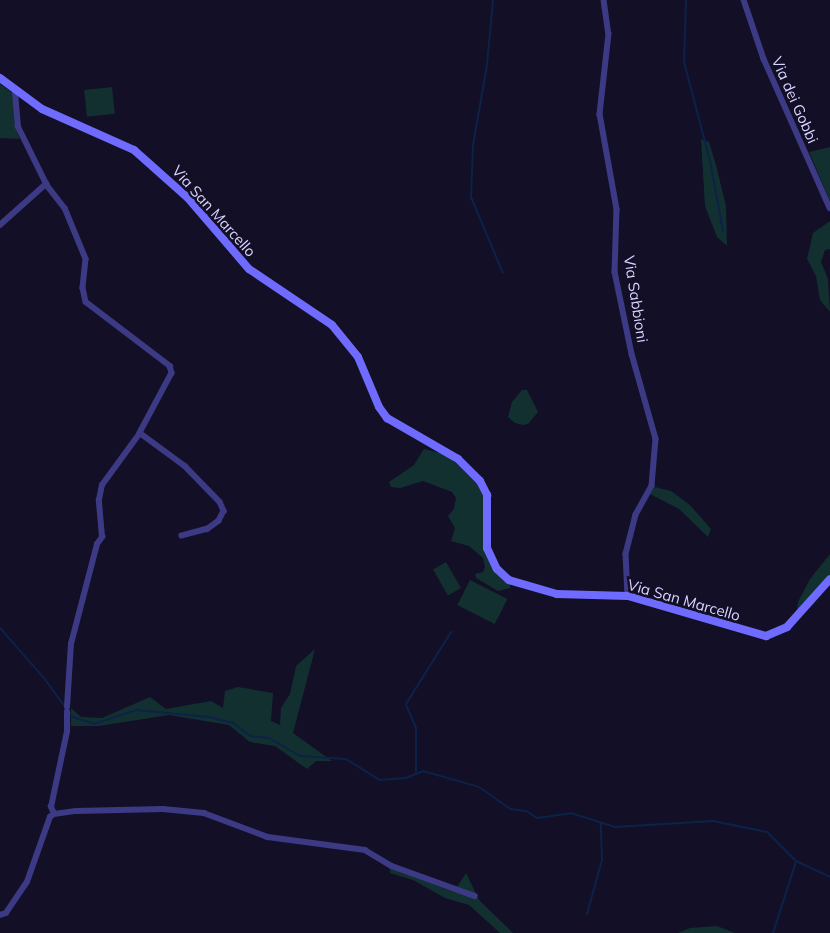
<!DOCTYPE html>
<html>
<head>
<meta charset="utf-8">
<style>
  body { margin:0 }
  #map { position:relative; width:830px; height:933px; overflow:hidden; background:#130f26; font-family:Mulish,sans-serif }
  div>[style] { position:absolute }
  .green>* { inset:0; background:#12302f; transform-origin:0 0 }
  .stream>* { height:2px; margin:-1px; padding:0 1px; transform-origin:1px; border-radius:1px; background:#0c2248 }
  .street>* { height:5.5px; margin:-2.75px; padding:0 2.75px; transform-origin:2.75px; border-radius:2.75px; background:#3d3a85 }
  .secondary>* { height:8px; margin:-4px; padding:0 4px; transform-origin:4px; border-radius:4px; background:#6f6bff }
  span { translate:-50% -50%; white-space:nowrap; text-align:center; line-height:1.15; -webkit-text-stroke:5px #130f26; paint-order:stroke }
  .street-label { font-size:15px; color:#d9d4ff }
</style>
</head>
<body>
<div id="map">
  <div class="green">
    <i style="clip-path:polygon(0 84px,14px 94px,15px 127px,20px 139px,0 138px)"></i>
    <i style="left:112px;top:87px;width:27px;height:28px;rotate:84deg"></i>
    <i style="clip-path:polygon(701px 139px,709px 142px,716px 165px,726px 206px,727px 246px,717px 237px,705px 206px)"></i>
    <i style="clip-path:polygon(830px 147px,830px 201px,809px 152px)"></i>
    <i style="clip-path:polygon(830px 221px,830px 249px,825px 250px,821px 262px,828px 279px,830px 312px,820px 300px,816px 276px,807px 259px,813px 233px)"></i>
    <i style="clip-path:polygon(522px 390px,527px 390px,538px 412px,528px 424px,523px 425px,515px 423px,508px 417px,512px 402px)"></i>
    <i style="clip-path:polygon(424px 449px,444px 454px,474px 477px,486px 502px,485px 518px,494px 569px,510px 584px,510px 588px,498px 591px,476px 578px,475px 574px,483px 572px,485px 567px,483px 558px,469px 546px,451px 541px,455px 528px,448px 516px,454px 509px,456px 498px,452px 492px,423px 481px,400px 488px,391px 487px,389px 482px,414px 465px)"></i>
    <i style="clip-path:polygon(655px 487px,671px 491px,690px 505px,711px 529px,708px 537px,679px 509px,650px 494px)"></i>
    <i style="clip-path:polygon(830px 554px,830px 575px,796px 615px,798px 602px,810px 579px)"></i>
    <i style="left:446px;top:562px;width:30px;height:15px;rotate:60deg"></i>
    <i style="left:470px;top:580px;width:42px;height:28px;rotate:27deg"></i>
    <i style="clip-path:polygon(315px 649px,293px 733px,332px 761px,316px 761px,307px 769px,275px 746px,250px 742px,229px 725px,169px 715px,99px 726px,71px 726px,71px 708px,81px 717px,102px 718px,150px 697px,166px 709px,211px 701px,223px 708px,225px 691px,238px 687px,273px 693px,271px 721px,280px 725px,281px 708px,290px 694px,296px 666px)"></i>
    <i style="clip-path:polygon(390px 868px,454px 892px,466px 873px,479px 900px,513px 933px,500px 933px,469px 905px,445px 898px,413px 880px,390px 873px)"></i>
    <i style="clip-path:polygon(717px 926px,735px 933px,678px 933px,690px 928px)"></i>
  </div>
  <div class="stream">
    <i style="left:493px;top:0;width:65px;rotate:95.3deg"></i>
    <i style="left:487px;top:65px;width:81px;rotate:99.9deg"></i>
    <i style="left:473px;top:145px;width:52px;rotate:92.2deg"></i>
    <i style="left:471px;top:197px;width:82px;rotate:67.2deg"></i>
    <i style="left:686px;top:0;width:62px;rotate:91.8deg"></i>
    <i style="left:684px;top:62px;width:106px;rotate:75.3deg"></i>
    <i style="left:711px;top:165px;width:68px;rotate:79.8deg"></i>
    <i style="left:0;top:628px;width:67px;rotate:48.7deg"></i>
    <i style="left:44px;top:678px;width:37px;rotate:54deg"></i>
    <i style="left:69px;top:712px;width:6px;rotate:51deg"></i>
    <i style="left:73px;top:717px;width:22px;rotate:18deg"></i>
    <i style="left:94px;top:724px;width:44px;rotate:-18.4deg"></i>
    <i style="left:136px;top:710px;width:73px;rotate:5.5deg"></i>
    <i style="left:209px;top:717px;width:25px;rotate:14deg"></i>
    <i style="left:233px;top:723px;width:21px;rotate:37deg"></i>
    <i style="left:250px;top:736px;width:19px;rotate:6deg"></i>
    <i style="left:269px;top:738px;width:36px;rotate:30deg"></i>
    <i style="left:300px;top:756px;width:46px;rotate:3.7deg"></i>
    <i style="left:346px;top:759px;width:39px;rotate:32deg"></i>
    <i style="left:379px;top:780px;width:27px;rotate:-4deg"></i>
    <i style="left:406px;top:778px;width:18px;rotate:-22deg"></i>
    <i style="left:423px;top:771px;width:58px;rotate:15.9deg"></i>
    <i style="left:479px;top:787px;width:38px;rotate:35deg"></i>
    <i style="left:510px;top:809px;width:16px;rotate:7deg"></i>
    <i style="left:526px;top:811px;width:13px;rotate:32deg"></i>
    <i style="left:537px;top:818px;width:34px;rotate:-8deg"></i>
    <i style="left:571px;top:813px;width:46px;rotate:17.7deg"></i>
    <i style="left:615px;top:827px;width:98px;rotate:-3.5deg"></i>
    <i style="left:713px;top:821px;width:55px;rotate:11.5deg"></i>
    <i style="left:767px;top:832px;width:41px;rotate:45deg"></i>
    <i style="left:796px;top:861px;width:38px;rotate:25deg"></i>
    <i style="left:416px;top:774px;width:46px;rotate:-90deg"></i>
    <i style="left:416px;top:728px;width:26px;rotate:-113deg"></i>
    <i style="left:406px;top:704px;width:85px;rotate:-58deg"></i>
    <i style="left:587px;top:914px;width:56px;rotate:-74.5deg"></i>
    <i style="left:602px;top:860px;width:36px;rotate:-92deg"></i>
    <i style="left:773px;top:933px;width:75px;rotate:-72.1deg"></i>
  </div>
  <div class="street">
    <i style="left:604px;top:0;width:34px;rotate:82deg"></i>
    <i style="left:609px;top:34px;width:81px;rotate:96.4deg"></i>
    <i style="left:600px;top:114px;width:97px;rotate:79.9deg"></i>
    <i style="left:617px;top:209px;width:63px;rotate:91.8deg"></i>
    <i style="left:615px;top:272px;width:84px;rotate:78.3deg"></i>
    <i style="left:632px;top:354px;width:88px;rotate:74.2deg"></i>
    <i style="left:656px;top:439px;width:47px;rotate:94.9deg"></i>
    <i style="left:652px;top:486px;width:33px;rotate:119deg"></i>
    <i style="left:636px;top:515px;width:40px;rotate:104.4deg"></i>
    <i style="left:626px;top:554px;width:42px;rotate:87.3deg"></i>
    <i style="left:744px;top:0;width:62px;rotate:71.3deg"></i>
    <i style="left:764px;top:59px;width:163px;rotate:66.1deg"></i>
    <i style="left:46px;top:184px;width:31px;rotate:52deg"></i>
    <i style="left:65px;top:208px;width:55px;rotate:67.6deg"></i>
    <i style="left:86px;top:259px;width:29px;rotate:96deg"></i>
    <i style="left:83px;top:288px;width:14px;rotate:78deg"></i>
    <i style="left:86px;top:302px;width:106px;rotate:37.3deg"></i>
    <i style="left:170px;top:366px;width:7px;rotate:74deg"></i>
    <i style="left:172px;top:373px;width:68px;rotate:118.1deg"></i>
    <i style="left:140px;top:433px;width:56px;rotate:36.3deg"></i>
    <i style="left:185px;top:466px;width:50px;rotate:45.8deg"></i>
    <i style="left:220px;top:502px;width:10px;rotate:66deg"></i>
    <i style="left:224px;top:511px;width:11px;rotate:117deg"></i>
    <i style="left:219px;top:521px;width:14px;rotate:144deg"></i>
    <i style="left:208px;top:529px;width:27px;rotate:165deg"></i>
    <i style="left:0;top:225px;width:62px;rotate:-41.7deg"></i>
    <i style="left:46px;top:184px;width:64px;rotate:-116.2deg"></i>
    <i style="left:18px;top:127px;width:36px;rotate:-95deg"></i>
    <i style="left:67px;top:707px;width:63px;rotate:-86.4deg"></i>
    <i style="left:71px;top:644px;width:103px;rotate:-75.4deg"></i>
    <i style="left:97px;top:544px;width:9px;rotate:-54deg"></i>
    <i style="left:102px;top:537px;width:37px;rotate:-95deg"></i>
    <i style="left:99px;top:500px;width:15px;rotate:-79deg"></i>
    <i style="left:102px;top:485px;width:64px;rotate:-53.8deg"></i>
    <i style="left:54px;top:814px;width:8px;rotate:-113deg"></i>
    <i style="left:51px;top:807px;width:77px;rotate:-78deg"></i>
    <i style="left:67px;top:732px;width:20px;rotate:-90deg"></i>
    <i style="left:0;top:915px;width:6px;rotate:-18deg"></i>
    <i style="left:6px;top:913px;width:37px;rotate:-56deg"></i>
    <i style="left:27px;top:882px;width:69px;rotate:-70.5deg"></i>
    <i style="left:50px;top:817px;width:5px;rotate:-37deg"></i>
    <i style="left:54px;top:814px;width:22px;rotate:-8deg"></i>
    <i style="left:76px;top:811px;width:87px;rotate:-1.3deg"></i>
    <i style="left:163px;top:809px;width:41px;rotate:5.6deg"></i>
    <i style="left:204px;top:813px;width:68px;rotate:20.6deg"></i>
    <i style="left:268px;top:837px;width:98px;rotate:7.6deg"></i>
    <i style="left:365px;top:850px;width:31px;rotate:31deg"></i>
    <i style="left:392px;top:866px;width:88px;rotate:19.9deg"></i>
  </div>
  <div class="secondary">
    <i style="left:0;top:78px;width:52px;rotate:36.4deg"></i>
    <i style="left:42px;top:109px;width:101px;rotate:24deg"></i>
    <i style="left:134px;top:150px;width:71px;rotate:41.6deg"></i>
    <i style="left:187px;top:197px;width:95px;rotate:49.3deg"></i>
    <i style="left:249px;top:269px;width:100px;rotate:34deg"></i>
    <i style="left:332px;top:325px;width:41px;rotate:50.9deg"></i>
    <i style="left:358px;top:357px;width:54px;rotate:67.2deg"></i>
    <i style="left:379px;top:407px;width:14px;rotate:54deg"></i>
    <i style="left:387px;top:418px;width:82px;rotate:30deg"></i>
    <i style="left:458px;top:459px;width:31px;rotate:45deg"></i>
    <i style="left:480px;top:481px;width:16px;rotate:63deg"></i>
    <i style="left:487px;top:495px;width:53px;rotate:90deg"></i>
    <i style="left:487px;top:548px;width:23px;rotate:65deg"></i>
    <i style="left:497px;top:569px;width:16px;rotate:43deg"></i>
    <i style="left:509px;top:580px;width:50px;rotate:16.3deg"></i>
    <i style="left:557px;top:594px;width:71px;rotate:1.6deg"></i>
    <i style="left:628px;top:596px;width:144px;rotate:16.2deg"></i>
    <i style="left:766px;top:636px;width:23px;rotate:-23deg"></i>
    <i style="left:787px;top:627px;width:64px;rotate:-48.1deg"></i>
  </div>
  <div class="street-label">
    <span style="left:795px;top:100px;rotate:66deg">Via dei Gobbi</span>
    <span style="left:214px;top:211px;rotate:48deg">Via San Marcello</span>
    <span style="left:636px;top:299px;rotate:81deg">Via Sabbioni</span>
    <span style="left:684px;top:600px;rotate:16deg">Via San Marcello</span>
  </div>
</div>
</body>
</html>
